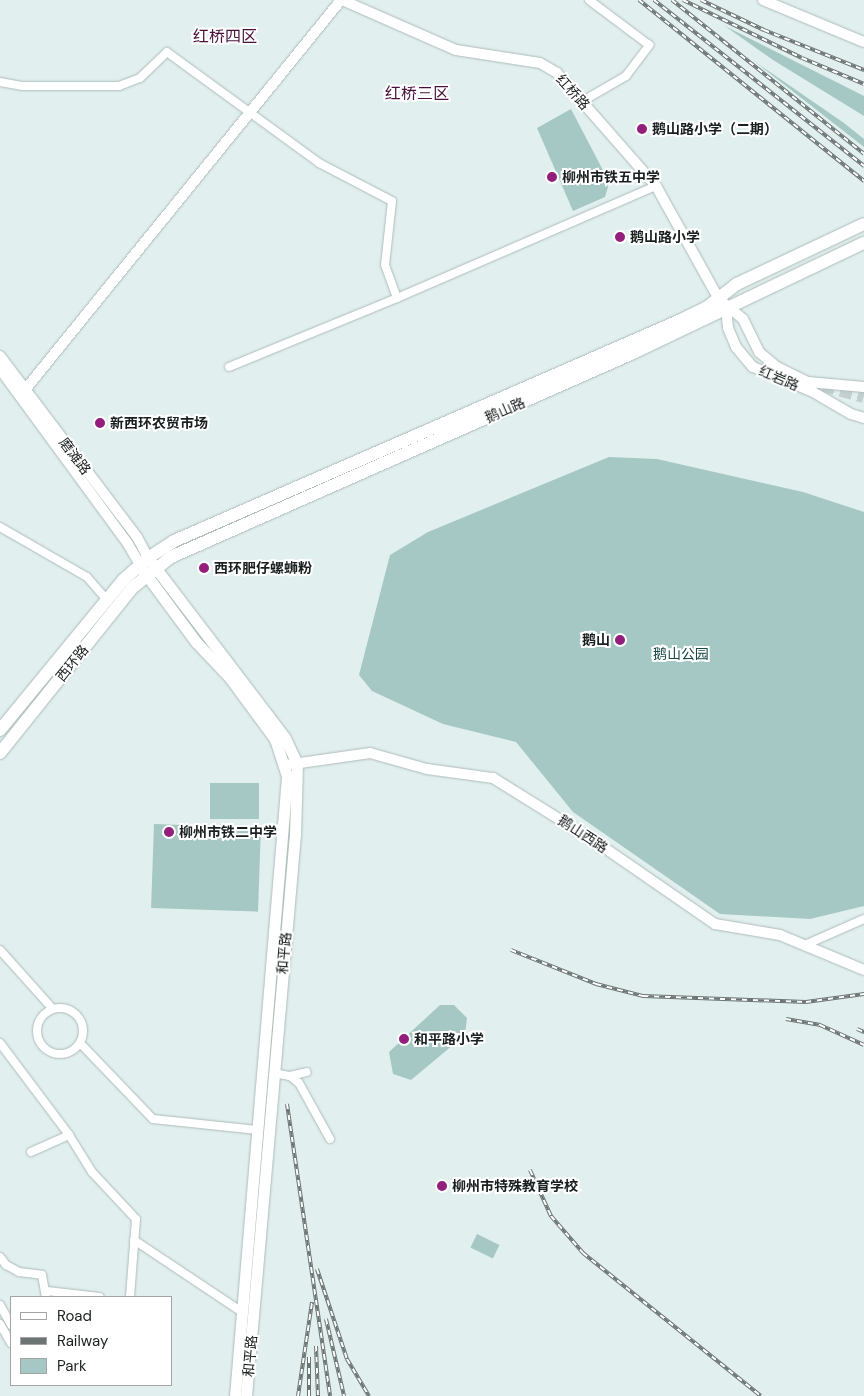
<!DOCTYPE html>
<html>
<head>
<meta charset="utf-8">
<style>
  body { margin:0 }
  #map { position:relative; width:864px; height:1396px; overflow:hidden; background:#e1f0ee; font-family:"DM Sans","Noto Sans SC",sans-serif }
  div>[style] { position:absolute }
  .green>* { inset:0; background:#a5c8c4; transform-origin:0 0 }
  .primary-tunnel>* { height:12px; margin-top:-6px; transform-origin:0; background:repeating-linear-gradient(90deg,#c3d0cf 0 12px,transparent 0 18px) }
  .roads { filter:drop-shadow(0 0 1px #acbbba) drop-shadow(0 0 1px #acbbba) }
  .minor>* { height:8px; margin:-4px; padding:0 4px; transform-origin:4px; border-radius:4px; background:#fff }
  .minor>.ring { margin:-4px; padding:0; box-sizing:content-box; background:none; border:8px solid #fff; border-radius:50% }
  .tertiary>* { height:10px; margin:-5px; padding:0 5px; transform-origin:5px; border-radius:5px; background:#fff }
  .secondary>* { height:11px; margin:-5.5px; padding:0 5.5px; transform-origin:5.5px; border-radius:5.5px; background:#fff }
  .primary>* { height:12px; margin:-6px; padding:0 6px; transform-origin:6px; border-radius:6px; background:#fff }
  .rail>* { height:4px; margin-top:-2px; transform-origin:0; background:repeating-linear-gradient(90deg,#fff 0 5.5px,#6c7574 0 11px); box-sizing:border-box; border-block:1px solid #6c7574 }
  .dots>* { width:14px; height:14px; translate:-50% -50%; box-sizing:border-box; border:2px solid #fff; border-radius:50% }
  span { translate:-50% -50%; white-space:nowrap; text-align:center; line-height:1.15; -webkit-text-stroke:4px #fff; paint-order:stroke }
  .street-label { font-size:14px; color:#191e1e }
  .poi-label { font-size:14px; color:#191e1e; font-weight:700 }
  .left { translate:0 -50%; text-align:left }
  .right { translate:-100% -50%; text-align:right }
  .park-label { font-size:14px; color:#174844 }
  .quarter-label { font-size:16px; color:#48103b }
  .legend { position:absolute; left:10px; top:1296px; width:162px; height:90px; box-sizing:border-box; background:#fff; border:1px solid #a3a5a5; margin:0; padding:6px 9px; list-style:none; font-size:15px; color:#191e1e }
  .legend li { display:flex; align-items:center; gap:10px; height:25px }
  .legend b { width:25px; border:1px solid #a3a5a5 }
</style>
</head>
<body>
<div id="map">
  <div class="green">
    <i style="clip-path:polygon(725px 26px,864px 96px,864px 116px,773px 60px)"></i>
    <i style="clip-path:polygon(754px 61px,844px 123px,864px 139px,864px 147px)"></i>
    <i style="clip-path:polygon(571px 109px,606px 176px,608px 187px,605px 197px,573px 211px,537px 128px)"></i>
    <i style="clip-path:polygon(609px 457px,657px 459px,803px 492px,864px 512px,864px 906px,810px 919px,720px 914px,573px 812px,516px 742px,443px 724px,372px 691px,359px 675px,390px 555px,428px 532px)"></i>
    <i style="left:210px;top:783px;width:49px;height:36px"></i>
    <i style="left:154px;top:824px;width:107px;height:84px;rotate:2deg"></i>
    <i style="clip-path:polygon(440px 1005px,454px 1005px,467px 1018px,465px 1035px,411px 1080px,393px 1074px,389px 1052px)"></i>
    <i style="left:477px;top:1234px;width:25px;height:15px;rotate:26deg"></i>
  </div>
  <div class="primary-tunnel">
    <i style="left:823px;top:386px;width:42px;rotate:15deg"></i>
  </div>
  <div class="roads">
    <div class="minor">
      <i style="left:0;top:82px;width:22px;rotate:10deg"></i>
      <i style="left:22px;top:86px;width:97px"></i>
      <i style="left:119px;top:86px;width:22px;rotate:-21deg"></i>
      <i style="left:140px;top:78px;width:37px;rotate:-44deg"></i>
      <i style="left:167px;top:52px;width:188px;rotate:36.1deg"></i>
      <i style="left:319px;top:163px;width:82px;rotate:27.5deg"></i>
      <i style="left:392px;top:201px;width:64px;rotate:96.2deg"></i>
      <i style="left:385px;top:265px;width:35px;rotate:70deg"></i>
      <i style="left:581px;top:102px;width:52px;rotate:-30deg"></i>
      <i style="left:626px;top:76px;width:39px;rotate:-53deg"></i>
      <i style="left:649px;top:45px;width:75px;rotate:-143.1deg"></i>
      <i style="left:229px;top:367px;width:182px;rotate:-22.3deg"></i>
      <i style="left:397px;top:298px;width:282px;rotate:-23.4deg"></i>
      <i style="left:0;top:527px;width:100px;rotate:29.9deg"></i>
      <i style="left:87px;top:577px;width:29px;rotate:49deg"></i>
      <i style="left:807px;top:944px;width:62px;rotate:-23.7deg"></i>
      <i style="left:0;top:950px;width:79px;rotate:48.1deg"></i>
      <i class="ring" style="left:37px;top:1008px;width:38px;height:38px"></i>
      <i style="left:0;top:1043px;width:115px;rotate:53.1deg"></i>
      <i style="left:69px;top:1135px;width:44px;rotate:58.1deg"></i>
      <i style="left:92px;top:1172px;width:64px;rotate:46.9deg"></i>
      <i style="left:136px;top:1219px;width:78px;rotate:94.4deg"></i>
      <i style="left:80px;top:1043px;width:105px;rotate:46.2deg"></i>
      <i style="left:153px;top:1119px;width:105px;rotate:6deg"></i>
      <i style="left:274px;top:1073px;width:16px;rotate:11deg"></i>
      <i style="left:290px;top:1076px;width:11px;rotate:38deg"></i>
      <i style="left:299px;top:1083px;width:64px;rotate:61deg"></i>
      <i style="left:290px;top:1076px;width:17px;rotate:-13deg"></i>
      <i style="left:31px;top:1152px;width:42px;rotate:-24.1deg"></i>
      <i style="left:134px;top:1240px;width:130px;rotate:33.7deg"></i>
      <i style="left:0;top:1257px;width:10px;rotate:53deg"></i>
      <i style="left:6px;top:1265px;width:15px;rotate:28deg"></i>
      <i style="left:19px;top:1272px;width:23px;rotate:7deg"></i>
      <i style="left:42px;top:1275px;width:22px;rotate:80deg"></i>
      <i style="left:47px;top:1291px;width:53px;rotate:6.5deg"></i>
      <i style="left:0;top:1305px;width:23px;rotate:61deg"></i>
      <i style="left:0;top:1324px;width:22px;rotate:60deg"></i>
    </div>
    <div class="tertiary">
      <i style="left:342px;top:0;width:124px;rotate:23.7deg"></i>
      <i style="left:456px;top:50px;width:85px;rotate:8.8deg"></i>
      <i style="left:540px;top:63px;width:20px;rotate:30deg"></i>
      <i style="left:557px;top:73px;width:150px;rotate:48.8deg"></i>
      <i style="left:656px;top:186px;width:129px;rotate:60.9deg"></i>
      <i style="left:719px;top:299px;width:31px;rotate:40deg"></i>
      <i style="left:743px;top:319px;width:37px;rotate:64deg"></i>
      <i style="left:759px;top:352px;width:23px;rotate:40deg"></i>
      <i style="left:777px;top:367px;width:34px;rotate:26deg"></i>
      <i style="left:808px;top:382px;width:56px;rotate:5.1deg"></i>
      <i style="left:763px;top:0;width:109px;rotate:22.6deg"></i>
      <i style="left:726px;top:308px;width:20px;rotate:84deg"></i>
      <i style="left:728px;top:328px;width:21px;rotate:67deg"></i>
      <i style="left:736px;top:347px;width:26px;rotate:50deg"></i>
      <i style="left:753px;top:367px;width:65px;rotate:22.6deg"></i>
      <i style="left:813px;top:392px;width:44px;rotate:30.1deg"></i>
      <i style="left:851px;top:414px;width:14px;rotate:17deg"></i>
      <i style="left:0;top:356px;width:227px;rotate:52.9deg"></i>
      <i style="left:137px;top:537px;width:24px;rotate:62deg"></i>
      <i style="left:0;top:369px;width:217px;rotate:53.8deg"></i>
      <i style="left:128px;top:544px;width:24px;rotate:60deg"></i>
      <i style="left:20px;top:396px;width:510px;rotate:-50.97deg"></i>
      <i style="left:286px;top:765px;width:85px;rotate:-8.1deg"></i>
      <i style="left:370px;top:753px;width:59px;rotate:15.7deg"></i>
      <i style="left:427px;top:769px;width:67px;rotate:7.8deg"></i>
      <i style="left:493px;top:778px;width:125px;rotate:31.9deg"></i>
      <i style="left:599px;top:844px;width:141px;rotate:34.6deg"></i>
      <i style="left:715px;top:924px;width:66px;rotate:9.6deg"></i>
      <i style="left:780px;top:935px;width:91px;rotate:22.6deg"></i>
    </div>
    <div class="secondary">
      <i style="left:148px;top:558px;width:226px;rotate:52.7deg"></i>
      <i style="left:285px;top:738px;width:29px;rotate:65deg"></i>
      <i style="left:297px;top:764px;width:70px;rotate:91.6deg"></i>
      <i style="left:295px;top:834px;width:564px;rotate:94.98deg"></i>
      <i style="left:142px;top:569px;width:91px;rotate:53.5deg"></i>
      <i style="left:196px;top:642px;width:50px;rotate:46.6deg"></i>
      <i style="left:230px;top:678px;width:76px;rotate:53.6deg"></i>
      <i style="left:275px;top:739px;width:40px;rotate:72deg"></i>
      <i style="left:287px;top:777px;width:621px;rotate:94.8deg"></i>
    </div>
    <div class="primary">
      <i style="left:0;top:730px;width:194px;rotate:-50.6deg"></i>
      <i style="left:123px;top:580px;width:33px;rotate:-41deg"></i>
      <i style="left:148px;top:558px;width:31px;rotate:-33deg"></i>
      <i style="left:174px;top:541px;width:553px;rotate:-23.55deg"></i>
      <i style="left:681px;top:320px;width:28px;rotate:-26deg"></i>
      <i style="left:706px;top:308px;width:39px;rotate:-38deg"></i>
      <i style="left:737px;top:284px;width:140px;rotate:-25.3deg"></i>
      <i style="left:0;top:753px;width:211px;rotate:-51.3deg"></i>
      <i style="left:132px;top:588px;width:50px;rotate:-38.5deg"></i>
      <i style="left:171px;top:557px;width:505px;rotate:-23.82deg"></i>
      <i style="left:633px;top:353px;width:256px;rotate:-25.5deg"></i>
    </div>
  </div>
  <div class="rail">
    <i style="left:639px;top:0;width:289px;rotate:38.8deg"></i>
    <i style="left:654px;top:0;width:268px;rotate:38.3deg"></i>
    <i style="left:672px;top:0;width:246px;rotate:38.7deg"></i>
    <i style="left:683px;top:0;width:132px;rotate:26deg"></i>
    <i style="left:802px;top:58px;width:67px;rotate:22.8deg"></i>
    <i style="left:701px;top:0;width:70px;rotate:25.5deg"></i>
    <i style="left:764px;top:30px;width:108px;rotate:21.8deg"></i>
    <i style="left:511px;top:950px;width:92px;rotate:21.8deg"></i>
    <i style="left:596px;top:984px;width:49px;rotate:14.3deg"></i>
    <i style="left:643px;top:996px;width:163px;rotate:2.1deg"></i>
    <i style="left:806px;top:1002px;width:59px;rotate:-7.9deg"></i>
    <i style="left:786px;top:1019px;width:35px;rotate:10deg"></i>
    <i style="left:820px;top:1025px;width:48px;rotate:24.4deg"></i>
    <i style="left:857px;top:1029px;width:8px;rotate:23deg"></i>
    <i style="left:287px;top:1104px;width:295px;rotate:81.6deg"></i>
    <i style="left:530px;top:1170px;width:51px;rotate:65.5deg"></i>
    <i style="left:551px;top:1216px;width:49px;rotate:49.1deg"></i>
    <i style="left:583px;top:1253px;width:228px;rotate:38.8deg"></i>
    <i style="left:317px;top:1269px;width:95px;rotate:71.6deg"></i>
    <i style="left:347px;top:1359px;width:43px;rotate:59.3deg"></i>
    <i style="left:326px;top:1319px;width:79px;rotate:76.8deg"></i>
    <i style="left:316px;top:1346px;width:50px;rotate:87.7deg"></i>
    <i style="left:309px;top:1357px;width:39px;rotate:90deg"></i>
    <i style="left:298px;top:1396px;width:95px;rotate:-81.5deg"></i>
  </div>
  <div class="dots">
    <i style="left:642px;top:129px;background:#941e7b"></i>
    <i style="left:552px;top:177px;background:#941e7b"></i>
    <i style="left:620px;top:237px;background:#941e7b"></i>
    <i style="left:100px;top:423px;background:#941e7b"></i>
    <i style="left:204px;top:568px;background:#941e7b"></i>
    <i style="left:620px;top:640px;background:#941e7b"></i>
    <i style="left:169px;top:832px;background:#941e7b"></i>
    <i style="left:404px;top:1039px;background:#941e7b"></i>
    <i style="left:442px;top:1186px;background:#941e7b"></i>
  </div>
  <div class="street-label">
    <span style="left:573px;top:92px;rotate:48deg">红桥路</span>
    <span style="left:779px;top:378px;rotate:23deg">红岩路</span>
    <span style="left:505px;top:410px;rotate:-24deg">鹅山路</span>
    <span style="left:75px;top:456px;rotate:53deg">磨滩路</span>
    <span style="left:72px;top:663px;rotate:-51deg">西环路</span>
    <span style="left:583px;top:834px;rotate:33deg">鹅山西路</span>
    <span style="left:284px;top:953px;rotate:-85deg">和平路</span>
    <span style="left:250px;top:1356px;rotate:-85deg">和平路</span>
  </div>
  <div class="poi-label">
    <span class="left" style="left:652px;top:129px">鹅山路小学（二期）</span>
    <span class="left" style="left:562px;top:177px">柳州市铁五中学</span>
    <span class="left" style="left:630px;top:237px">鹅山路小学</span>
    <span class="left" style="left:110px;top:423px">新西环农贸市场</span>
    <span class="left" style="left:214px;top:568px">西环肥仔螺蛳粉</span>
    <span class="right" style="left:610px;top:640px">鹅山</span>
    <span class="left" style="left:179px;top:832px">柳州市铁二中学</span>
    <span class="left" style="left:414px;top:1039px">和平路小学</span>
    <span class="left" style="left:452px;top:1186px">柳州市特殊教育学校</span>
  </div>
  <div class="park-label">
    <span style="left:681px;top:654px">鹅山公园</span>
  </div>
  <div class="quarter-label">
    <span style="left:225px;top:37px">红桥四区</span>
    <span style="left:417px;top:94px">红桥三区</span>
  </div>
  <ul class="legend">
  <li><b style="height:6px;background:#fff"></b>Road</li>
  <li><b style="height:6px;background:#6c7574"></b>Railway</li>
  <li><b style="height:14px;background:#a5c8c4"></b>Park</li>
  </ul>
</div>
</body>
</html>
